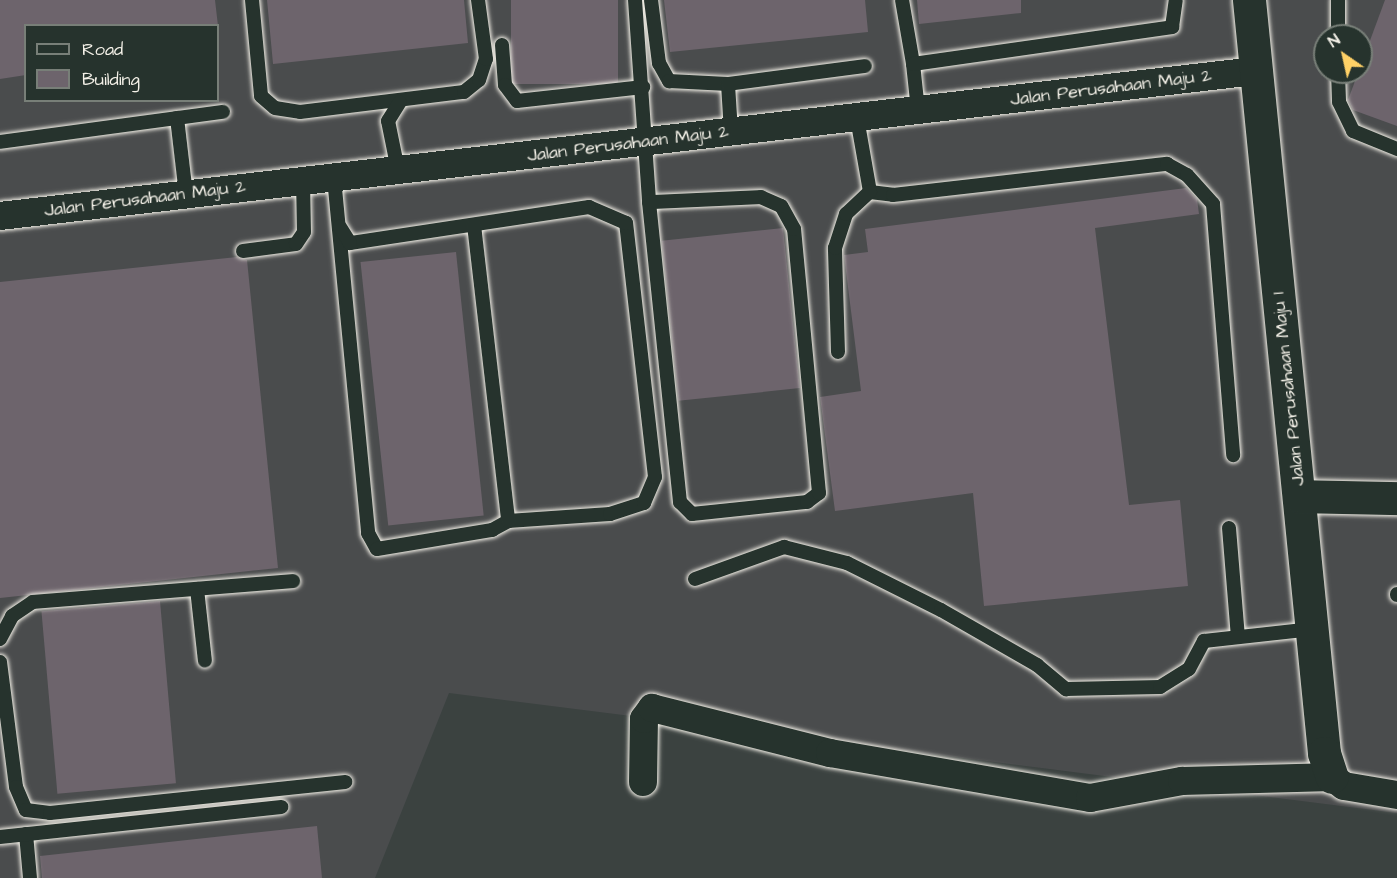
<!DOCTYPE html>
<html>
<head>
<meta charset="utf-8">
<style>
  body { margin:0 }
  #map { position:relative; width:1397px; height:878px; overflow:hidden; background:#3b4240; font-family:"Architects Daughter",sans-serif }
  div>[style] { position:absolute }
  .built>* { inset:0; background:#4a4c4d }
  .building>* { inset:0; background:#6d646c; transform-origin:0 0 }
  .roads { filter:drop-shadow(0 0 2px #f4f1e8) drop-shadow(0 0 2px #f4f1e8) }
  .lane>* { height:14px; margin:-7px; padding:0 7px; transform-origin:7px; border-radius:7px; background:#26332d }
  .street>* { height:28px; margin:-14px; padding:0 14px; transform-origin:14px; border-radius:14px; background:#26332d }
  .secondary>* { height:33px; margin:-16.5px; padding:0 16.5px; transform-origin:16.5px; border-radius:16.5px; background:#26332d }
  span { translate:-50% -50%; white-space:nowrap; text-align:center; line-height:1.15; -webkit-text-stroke:4.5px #26332d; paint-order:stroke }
  .street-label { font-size:18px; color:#f4f1e8 }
  .legend { position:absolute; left:24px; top:24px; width:195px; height:78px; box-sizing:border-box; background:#26332d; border:2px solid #787f78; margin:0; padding:8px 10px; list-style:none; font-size:18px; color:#f4f1e8 }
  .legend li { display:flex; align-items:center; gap:12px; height:30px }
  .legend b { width:30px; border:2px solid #787f78 }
  .north { position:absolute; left:1313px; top:24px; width:60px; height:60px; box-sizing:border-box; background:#26332d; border:2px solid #787f78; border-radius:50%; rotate:326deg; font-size:16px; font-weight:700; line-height:24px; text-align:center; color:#f4f1e8 }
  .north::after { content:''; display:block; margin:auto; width:21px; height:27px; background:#ffd166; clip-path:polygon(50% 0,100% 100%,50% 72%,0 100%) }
</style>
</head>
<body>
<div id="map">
  <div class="built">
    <i style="clip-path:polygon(evenodd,0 0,1397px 0,1397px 813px,449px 693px,375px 878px,0 878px,0 0,26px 26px,218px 26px,218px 100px,26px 100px,26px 26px,0 0,1325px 36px,1361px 36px,1361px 72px,1325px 72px,1325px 36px)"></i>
  </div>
  <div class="building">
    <i style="clip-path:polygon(0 0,215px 0,218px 26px,26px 26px,26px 75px,0 79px)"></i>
    <i style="clip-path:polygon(267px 0,464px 0,468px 43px,273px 64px)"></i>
    <i style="left:511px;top:0;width:107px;height:84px"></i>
    <i style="clip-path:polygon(664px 0,865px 0,868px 32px,670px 52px)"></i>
    <i style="clip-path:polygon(917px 0,1021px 0,1021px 13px,919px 24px)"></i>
    <i style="clip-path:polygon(1385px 0,1397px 0,1397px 126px,1353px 110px,1348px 100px)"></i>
    <i style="clip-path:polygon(1186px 188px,1197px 199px,1199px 214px,1095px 228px,1129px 505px,1180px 500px,1188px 586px,984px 606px,973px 493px,835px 511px,820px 397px,861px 391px,844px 255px,868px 252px,865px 229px)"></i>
    <i style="left:783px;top:228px;width:161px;height:122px;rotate:84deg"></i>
    <i style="left:456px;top:252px;width:265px;height:96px;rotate:84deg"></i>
    <i style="clip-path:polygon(237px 257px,247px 260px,278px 568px,0 598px,0 282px)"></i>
    <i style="left:160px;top:601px;width:183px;height:119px;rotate:85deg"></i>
    <i style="clip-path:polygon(317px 826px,322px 878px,42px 878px,40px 856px)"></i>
  </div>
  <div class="roads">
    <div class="lane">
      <i style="left:252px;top:0;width:96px;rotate:84.6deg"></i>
      <i style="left:261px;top:96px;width:18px;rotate:41deg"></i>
      <i style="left:275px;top:108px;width:25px;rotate:9deg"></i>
      <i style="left:300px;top:112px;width:165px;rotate:-7deg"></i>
      <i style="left:464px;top:92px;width:19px;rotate:-39deg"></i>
      <i style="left:479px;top:80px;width:22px;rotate:-72deg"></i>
      <i style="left:486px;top:59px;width:60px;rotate:-97.7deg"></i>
      <i style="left:635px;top:0;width:202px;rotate:86deg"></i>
      <i style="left:649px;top:202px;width:302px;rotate:84.1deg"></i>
      <i style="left:680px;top:502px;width:17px;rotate:45deg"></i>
      <i style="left:692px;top:514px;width:116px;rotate:-6deg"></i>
      <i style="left:807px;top:502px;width:15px;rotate:-37deg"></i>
      <i style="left:819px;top:493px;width:265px;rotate:-95.4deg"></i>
      <i style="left:794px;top:229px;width:26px;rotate:-119deg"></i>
      <i style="left:781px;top:206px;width:22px;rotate:-156deg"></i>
      <i style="left:761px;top:197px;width:112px;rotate:177.4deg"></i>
      <i style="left:651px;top:0;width:64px;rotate:82.8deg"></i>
      <i style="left:659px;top:63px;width:21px;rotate:61deg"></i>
      <i style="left:669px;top:81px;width:59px;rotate:2.9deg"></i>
      <i style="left:902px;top:0;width:65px;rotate:80.2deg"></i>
      <i style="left:1338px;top:0;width:36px;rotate:90deg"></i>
      <i style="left:502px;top:45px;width:40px;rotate:85.7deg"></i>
      <i style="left:505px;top:85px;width:20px;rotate:53deg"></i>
      <i style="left:517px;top:101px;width:127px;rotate:-6.3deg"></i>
      <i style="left:1338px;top:72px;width:30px;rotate:88deg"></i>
      <i style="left:1339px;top:102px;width:32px;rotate:64deg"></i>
      <i style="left:1353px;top:131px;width:48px;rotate:22.2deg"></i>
      <i style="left:918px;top:110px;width:46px;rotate:-96.2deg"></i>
      <i style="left:913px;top:64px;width:262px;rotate:-8.1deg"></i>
      <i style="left:1172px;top:27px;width:27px;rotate:-82deg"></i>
      <i style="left:177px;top:118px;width:78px;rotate:83.3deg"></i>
      <i style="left:857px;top:118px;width:75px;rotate:80deg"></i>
      <i style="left:870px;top:192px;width:23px;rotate:7deg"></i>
      <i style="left:893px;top:195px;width:276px;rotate:-6.5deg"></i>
      <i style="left:1167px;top:164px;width:23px;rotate:29deg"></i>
      <i style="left:1187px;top:175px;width:39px;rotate:48deg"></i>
      <i style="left:1213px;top:204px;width:252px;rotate:85.4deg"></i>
      <i style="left:731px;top:132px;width:48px;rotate:-93.6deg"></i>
      <i style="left:728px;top:84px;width:138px;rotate:-7.5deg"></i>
      <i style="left:0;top:142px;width:225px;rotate:-7.7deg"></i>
      <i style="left:398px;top:170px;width:50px;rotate:-101.5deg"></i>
      <i style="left:388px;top:121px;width:22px;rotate:-58deg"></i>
      <i style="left:334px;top:178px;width:357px;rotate:84.5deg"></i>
      <i style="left:368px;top:533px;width:18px;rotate:61deg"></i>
      <i style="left:377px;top:549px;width:117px;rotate:-9.4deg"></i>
      <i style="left:492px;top:530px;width:18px;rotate:-29deg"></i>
      <i style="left:508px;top:521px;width:102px;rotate:-3.9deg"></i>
      <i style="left:610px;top:514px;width:36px;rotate:-18deg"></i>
      <i style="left:644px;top:503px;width:28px;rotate:-67deg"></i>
      <i style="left:655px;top:477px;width:256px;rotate:-96.5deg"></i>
      <i style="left:626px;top:223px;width:40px;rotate:-156.6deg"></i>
      <i style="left:589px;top:207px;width:242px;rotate:171.4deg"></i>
      <i style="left:350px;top:243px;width:19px;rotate:-122deg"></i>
      <i style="left:474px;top:225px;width:298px;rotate:83.4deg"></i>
      <i style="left:243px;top:251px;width:53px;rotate:-7.5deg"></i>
      <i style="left:296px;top:244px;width:14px;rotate:-56deg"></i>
      <i style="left:304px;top:232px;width:51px;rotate:-91.1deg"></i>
      <i style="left:838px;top:352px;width:104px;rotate:-91.7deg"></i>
      <i style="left:835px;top:248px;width:36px;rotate:-72deg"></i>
      <i style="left:846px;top:214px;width:33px;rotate:-43deg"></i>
      <i style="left:1229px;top:528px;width:109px;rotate:85.3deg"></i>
      <i style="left:695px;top:579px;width:95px;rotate:-19.8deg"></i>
      <i style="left:784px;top:547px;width:65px;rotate:14.3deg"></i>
      <i style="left:847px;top:563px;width:105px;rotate:26.6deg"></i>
      <i style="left:941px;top:610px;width:111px;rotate:29.8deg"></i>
      <i style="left:1037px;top:665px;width:38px;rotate:40deg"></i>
      <i style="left:1066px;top:689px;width:94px;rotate:-1.2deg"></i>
      <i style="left:1160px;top:687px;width:34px;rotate:-32deg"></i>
      <i style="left:1189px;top:669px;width:32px;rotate:-62deg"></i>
      <i style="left:1204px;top:641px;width:109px;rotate:-6.3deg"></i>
      <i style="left:197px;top:589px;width:72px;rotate:83.7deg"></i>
      <i style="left:1397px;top:594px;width:1px;rotate:90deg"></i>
      <i style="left:0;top:639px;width:26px;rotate:-62deg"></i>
      <i style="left:12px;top:616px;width:25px;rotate:-34deg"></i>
      <i style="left:33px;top:602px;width:261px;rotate:-4.6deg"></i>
      <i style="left:0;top:662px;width:126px;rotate:82.7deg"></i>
      <i style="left:16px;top:787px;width:25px;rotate:67deg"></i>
      <i style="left:26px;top:810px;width:24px;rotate:7deg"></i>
      <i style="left:50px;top:813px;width:297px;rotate:-6deg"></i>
      <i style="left:26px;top:834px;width:44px;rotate:84.8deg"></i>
      <i style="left:0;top:837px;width:283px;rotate:-6.1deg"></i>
    </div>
    <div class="street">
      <i style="left:0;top:216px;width:1264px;rotate:-6.59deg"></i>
      <i style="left:643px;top:782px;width:63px;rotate:-89.1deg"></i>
      <i style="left:644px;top:719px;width:14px;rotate:-54deg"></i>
      <i style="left:652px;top:708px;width:184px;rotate:14.2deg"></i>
      <i style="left:830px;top:753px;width:264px;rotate:9.8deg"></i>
      <i style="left:1090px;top:798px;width:94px;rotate:-10.5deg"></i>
      <i style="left:1182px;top:781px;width:150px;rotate:-1.5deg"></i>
      <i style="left:1332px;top:777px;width:15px;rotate:37deg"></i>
      <i style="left:1344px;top:786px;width:54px;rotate:9.6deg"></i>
    </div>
    <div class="secondary">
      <i style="left:1249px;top:0;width:757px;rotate:84.31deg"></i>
      <i style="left:1324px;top:753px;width:25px;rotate:72deg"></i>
      <i style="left:1299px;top:496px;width:98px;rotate:1.2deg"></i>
    </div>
  </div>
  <div class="street-label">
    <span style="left:1111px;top:88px;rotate:-7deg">Jalan Perusahaan Maju 2</span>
    <span style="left:628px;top:144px;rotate:-7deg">Jalan Perusahaan Maju 2</span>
    <span style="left:145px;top:199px;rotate:-7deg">Jalan Perusahaan Maju 2</span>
    <span style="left:1289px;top:389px;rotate:-96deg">Jalan Perusahaan Maju 1</span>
  </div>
  <ul class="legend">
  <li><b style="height:8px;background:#26332d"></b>Road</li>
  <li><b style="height:16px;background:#6d646c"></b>Building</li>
  </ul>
  <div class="north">N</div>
</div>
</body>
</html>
